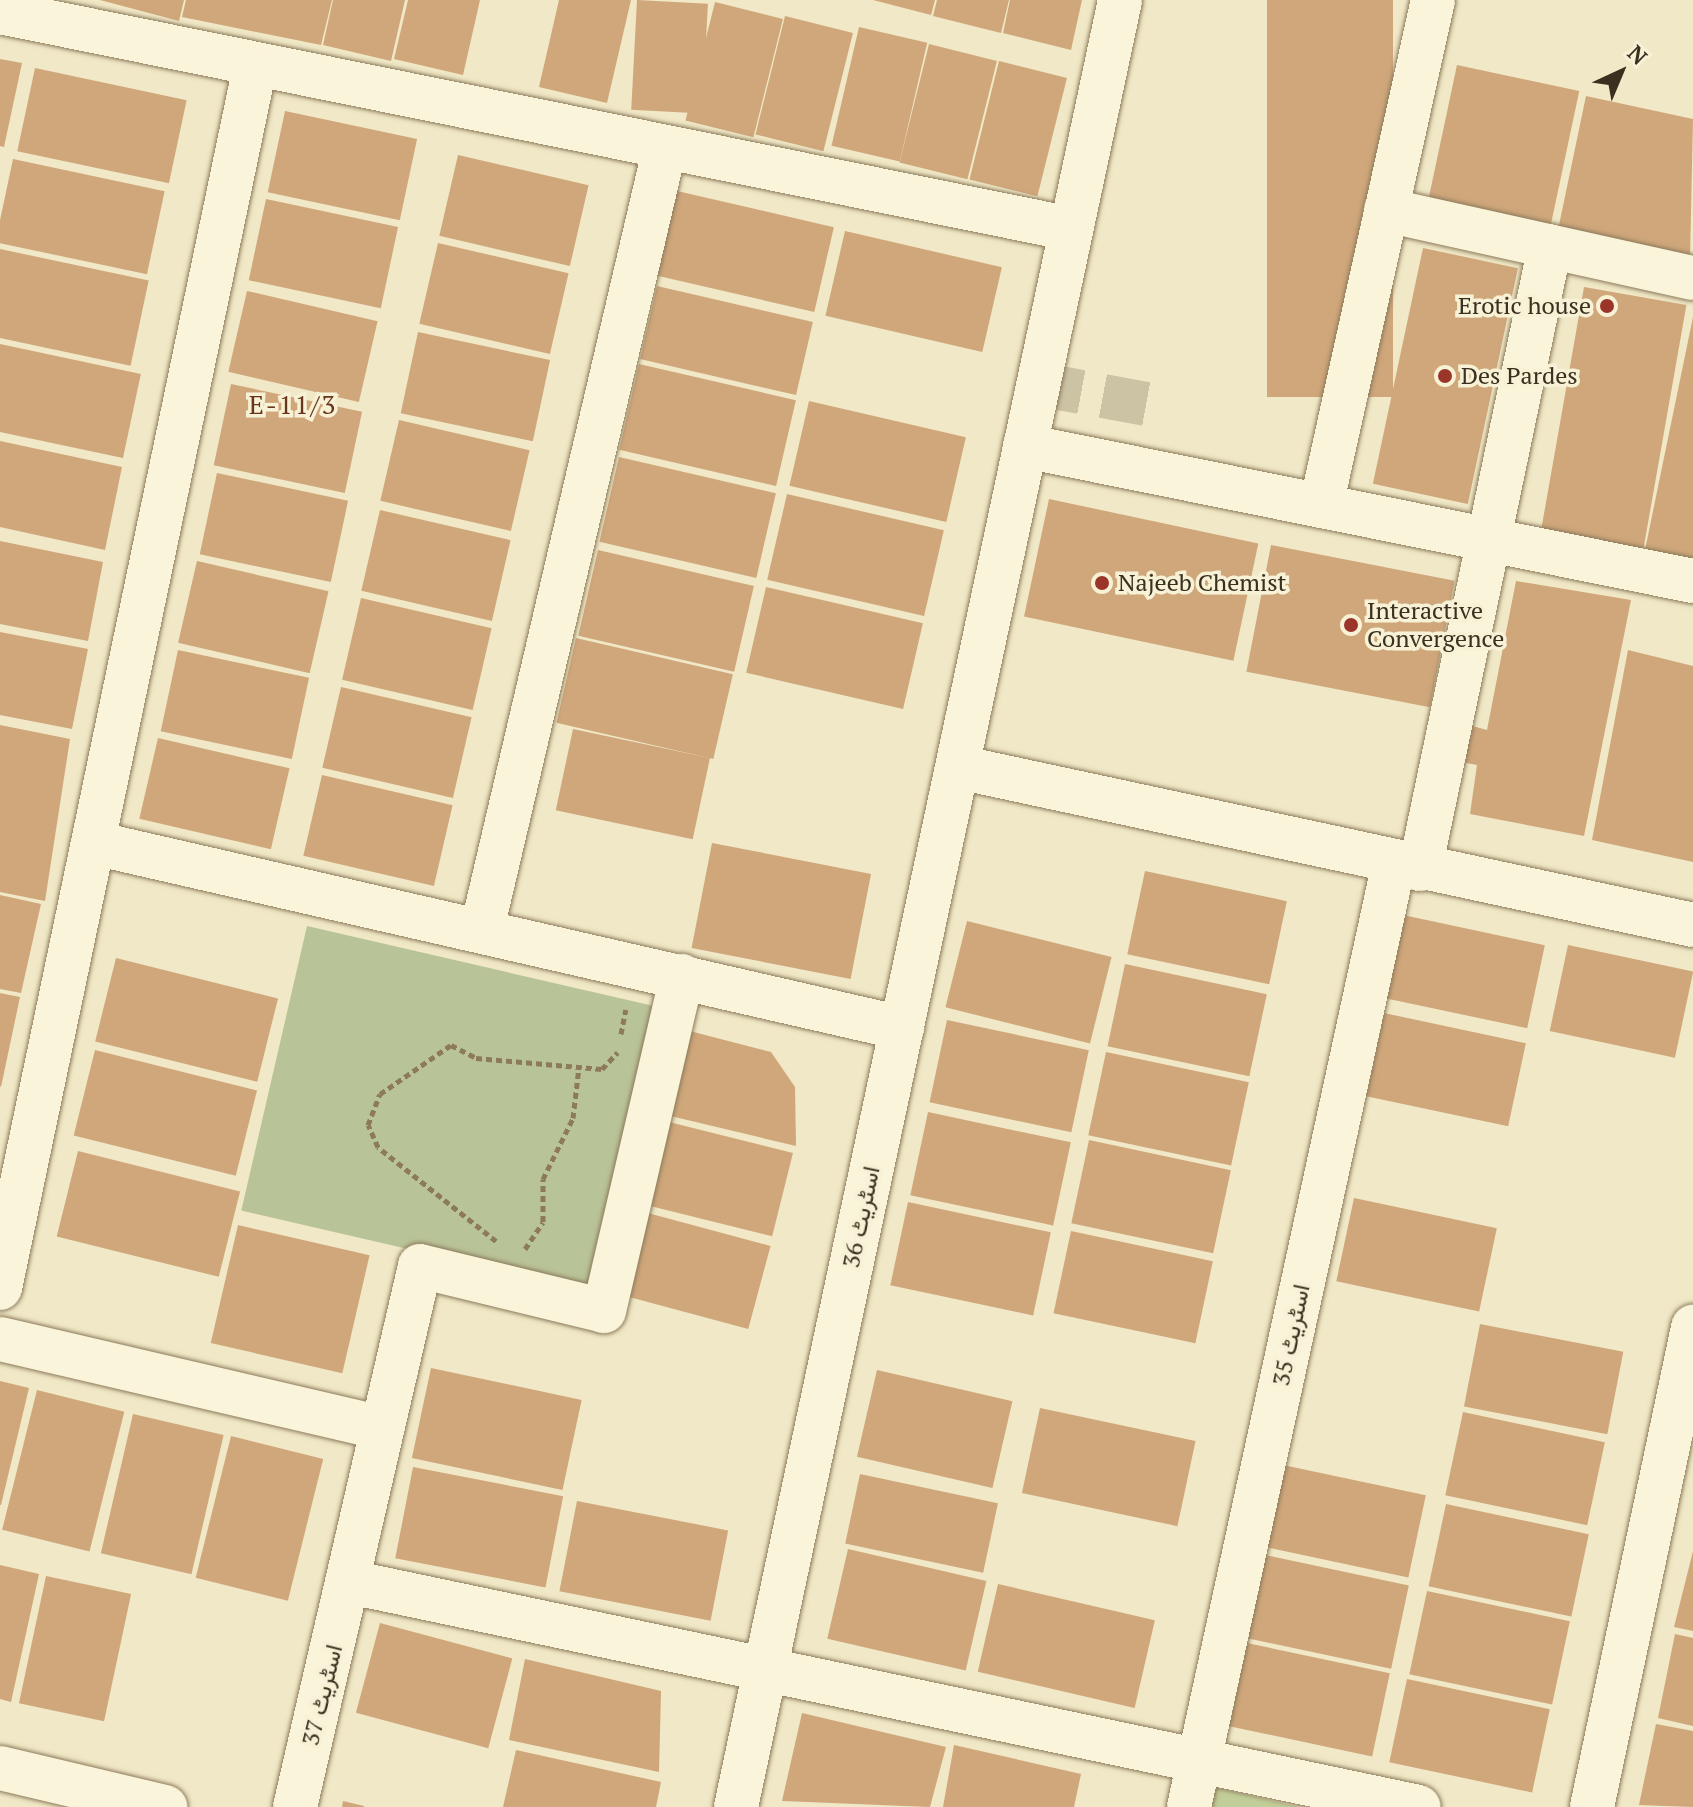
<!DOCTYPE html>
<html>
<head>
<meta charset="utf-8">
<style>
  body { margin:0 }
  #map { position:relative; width:1693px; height:1807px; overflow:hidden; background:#f0e8c6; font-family:"PT Serif",Vazirmatn,serif }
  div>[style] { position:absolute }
  .green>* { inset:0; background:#c2ce99 }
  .cemetery>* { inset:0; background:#b9c398; transform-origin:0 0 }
  .building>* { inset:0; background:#cfa77b; transform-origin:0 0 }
  .minor-tunnel>* { height:44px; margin-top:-22px; transform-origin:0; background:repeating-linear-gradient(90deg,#ccc3a5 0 44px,transparent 0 66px) }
  .path>* { height:5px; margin-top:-2.5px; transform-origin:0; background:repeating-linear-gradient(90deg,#8c7a5b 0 6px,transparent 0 10px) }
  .roads { filter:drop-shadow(0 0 2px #8c7a5b) drop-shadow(0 0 2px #8c7a5b) }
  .minor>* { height:44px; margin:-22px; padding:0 22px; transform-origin:22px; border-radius:22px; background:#faf4da }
  .dots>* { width:22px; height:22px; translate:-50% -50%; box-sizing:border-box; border:4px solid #f7f1d6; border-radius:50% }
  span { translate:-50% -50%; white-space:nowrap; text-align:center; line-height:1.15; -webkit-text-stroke:7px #f7f1d6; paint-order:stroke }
  .poi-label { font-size:24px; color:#3b301f }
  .right { translate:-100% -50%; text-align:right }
  .left { translate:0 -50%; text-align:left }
  .street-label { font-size:24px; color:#3b301f }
  .neighbourhood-label { font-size:26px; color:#69361d; letter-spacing:2px }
  .north { position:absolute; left:1581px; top:32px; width:80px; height:80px; -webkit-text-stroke:6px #f7f1d6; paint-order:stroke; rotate:44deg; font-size:22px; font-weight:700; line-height:32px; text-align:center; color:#3b301f }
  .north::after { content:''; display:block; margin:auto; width:28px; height:36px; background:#3b301f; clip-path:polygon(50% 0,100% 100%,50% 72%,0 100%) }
</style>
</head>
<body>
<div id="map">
  <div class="green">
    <i style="clip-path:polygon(1204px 1785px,1299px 1807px,1200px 1807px)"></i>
  </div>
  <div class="cemetery">
    <i style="left:307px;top:926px;width:357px;height:292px;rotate:13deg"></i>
  </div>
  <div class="building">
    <i style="clip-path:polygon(100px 0,184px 0,179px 21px)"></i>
    <i style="clip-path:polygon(186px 0,332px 0,321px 45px,182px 17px)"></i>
    <i style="clip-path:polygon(333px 0,405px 0,391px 61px,323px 45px)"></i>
    <i style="clip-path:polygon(408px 0,480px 0,463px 75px,394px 59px)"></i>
    <i style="clip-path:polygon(559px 0,631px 0,607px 103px,539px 87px)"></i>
    <i style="left:637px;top:0;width:71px;height:110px;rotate:3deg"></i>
    <i style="clip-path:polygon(873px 0,935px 0,931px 15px)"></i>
    <i style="clip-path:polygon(937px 0,1009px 0,1001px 33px,933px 16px)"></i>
    <i style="clip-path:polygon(1010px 0,1082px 0,1071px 50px,1003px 33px)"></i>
    <i style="left:1267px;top:0;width:126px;height:397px"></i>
    <i style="left:715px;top:2px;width:70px;height:122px;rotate:14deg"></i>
    <i style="left:785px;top:16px;width:70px;height:122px;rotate:14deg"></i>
    <i style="left:859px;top:27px;width:70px;height:122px;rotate:13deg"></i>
    <i style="left:929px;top:44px;width:70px;height:122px;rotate:14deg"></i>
    <i style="clip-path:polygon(0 59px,22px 63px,4px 147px,0 146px)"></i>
    <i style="left:999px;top:61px;width:70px;height:122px;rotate:14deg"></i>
    <i style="left:1457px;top:65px;width:125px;height:145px;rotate:12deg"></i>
    <i style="left:35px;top:68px;width:155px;height:85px;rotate:12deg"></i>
    <i style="clip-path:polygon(1586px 96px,1693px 119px,1690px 259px,1558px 230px)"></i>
    <i style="left:285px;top:111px;width:135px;height:83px;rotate:12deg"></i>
    <i style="left:458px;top:155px;width:134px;height:83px;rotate:13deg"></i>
    <i style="left:13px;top:159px;width:155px;height:85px;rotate:12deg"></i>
    <i style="left:677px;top:191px;width:161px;height:87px;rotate:13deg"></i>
    <i style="left:266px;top:199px;width:135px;height:83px;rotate:12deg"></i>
    <i style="left:845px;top:231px;width:161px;height:87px;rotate:13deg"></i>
    <i style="left:438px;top:243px;width:134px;height:83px;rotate:13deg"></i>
    <i style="left:1423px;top:248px;width:97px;height:241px;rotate:12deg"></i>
    <i style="left:0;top:249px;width:152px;height:87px;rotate:12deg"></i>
    <i style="left:657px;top:286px;width:160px;height:75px;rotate:13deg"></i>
    <i style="left:1584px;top:287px;width:104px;height:248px;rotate:10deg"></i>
    <i style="left:247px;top:291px;width:134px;height:83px;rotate:13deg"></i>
    <i style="clip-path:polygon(1693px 317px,1693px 560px,1645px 550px)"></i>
    <i style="left:418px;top:332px;width:135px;height:83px;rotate:12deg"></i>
    <i style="left:0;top:344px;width:144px;height:86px;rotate:12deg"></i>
    <i style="left:639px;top:364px;width:161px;height:88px;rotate:13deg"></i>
    <i style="left:231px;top:384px;width:134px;height:83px;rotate:12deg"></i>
    <i style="left:809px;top:401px;width:161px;height:87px;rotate:13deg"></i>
    <i style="left:399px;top:420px;width:134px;height:83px;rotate:13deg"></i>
    <i style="clip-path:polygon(0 441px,122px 467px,105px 550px,0 527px)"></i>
    <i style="left:619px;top:457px;width:161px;height:87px;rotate:13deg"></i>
    <i style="left:217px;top:473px;width:134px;height:83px;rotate:12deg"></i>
    <i style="left:787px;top:494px;width:161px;height:88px;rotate:13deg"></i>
    <i style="left:1049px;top:499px;width:214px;height:120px;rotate:12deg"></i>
    <i style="left:380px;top:510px;width:134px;height:83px;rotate:13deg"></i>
    <i style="clip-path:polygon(0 541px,103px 562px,88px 641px,0 624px)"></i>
    <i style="left:1271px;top:545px;width:187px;height:129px;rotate:11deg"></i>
    <i style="left:598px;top:550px;width:160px;height:88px;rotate:13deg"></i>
    <i style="left:197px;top:561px;width:135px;height:84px;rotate:13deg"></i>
    <i style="clip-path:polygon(1516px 581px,1631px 600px,1584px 836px,1470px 814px,1477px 765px,1461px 762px,1469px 725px,1487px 730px)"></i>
    <i style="left:766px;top:587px;width:161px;height:88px;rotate:13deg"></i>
    <i style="left:361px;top:598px;width:134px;height:84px;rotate:13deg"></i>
    <i style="clip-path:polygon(0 632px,88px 649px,72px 729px,0 715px)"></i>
    <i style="left:576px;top:638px;width:161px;height:87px;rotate:13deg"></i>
    <i style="left:178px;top:650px;width:134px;height:83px;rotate:12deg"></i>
    <i style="clip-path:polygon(1628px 650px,1693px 666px,1693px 862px,1592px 840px)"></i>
    <i style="left:341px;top:687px;width:134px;height:83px;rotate:13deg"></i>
    <i style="clip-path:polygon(0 725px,70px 739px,45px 901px,0 892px)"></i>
    <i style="left:573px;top:729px;width:140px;height:83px;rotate:12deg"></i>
    <i style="left:158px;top:738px;width:135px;height:83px;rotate:13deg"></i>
    <i style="left:322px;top:775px;width:134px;height:83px;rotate:13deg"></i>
    <i style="left:712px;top:843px;width:162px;height:107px;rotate:11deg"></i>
    <i style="left:1145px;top:871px;width:145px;height:85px;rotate:12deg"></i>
    <i style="clip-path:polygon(0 895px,41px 904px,21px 993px,0 989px)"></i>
    <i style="left:1403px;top:915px;width:145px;height:85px;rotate:12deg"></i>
    <i style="left:967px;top:921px;width:149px;height:89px;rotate:14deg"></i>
    <i style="left:1568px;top:945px;width:128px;height:88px;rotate:12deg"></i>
    <i style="left:116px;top:958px;width:167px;height:86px;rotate:14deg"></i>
    <i style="left:1125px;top:964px;width:145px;height:84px;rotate:12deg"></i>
    <i style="clip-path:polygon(0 993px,20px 997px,1px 1087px,0 1086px)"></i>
    <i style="left:1384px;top:1013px;width:145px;height:85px;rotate:12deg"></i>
    <i style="left:947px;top:1020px;width:145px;height:84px;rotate:12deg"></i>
    <i style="clip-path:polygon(682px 1029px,771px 1052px,795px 1087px,796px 1146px,662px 1114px)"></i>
    <i style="left:95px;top:1050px;width:167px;height:88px;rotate:14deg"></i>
    <i style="left:1106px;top:1052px;width:146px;height:85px;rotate:12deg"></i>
    <i style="left:928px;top:1112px;width:146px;height:85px;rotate:12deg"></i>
    <i style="left:661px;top:1120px;width:136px;height:86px;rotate:14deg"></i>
    <i style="left:1089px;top:1140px;width:145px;height:85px;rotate:12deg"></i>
    <i style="left:78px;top:1151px;width:167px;height:88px;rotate:14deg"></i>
    <i style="left:1354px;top:1198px;width:146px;height:85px;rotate:12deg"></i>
    <i style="left:908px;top:1202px;width:146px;height:85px;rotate:12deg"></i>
    <i style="left:644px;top:1212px;width:131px;height:86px;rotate:15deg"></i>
    <i style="left:238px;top:1225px;width:135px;height:121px;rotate:13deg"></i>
    <i style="left:1071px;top:1231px;width:145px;height:84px;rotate:12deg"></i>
    <i style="left:1480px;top:1324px;width:146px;height:84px;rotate:11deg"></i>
    <i style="left:431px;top:1368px;width:154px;height:92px;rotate:12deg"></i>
    <i style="left:877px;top:1370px;width:139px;height:89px;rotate:13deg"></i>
    <i style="clip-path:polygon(0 1381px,29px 1388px,1px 1505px,0 1505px)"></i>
    <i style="left:37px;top:1390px;width:90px;height:144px;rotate:14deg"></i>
    <i style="left:1040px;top:1408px;width:159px;height:87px;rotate:12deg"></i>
    <i style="left:1463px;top:1412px;width:145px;height:85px;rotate:12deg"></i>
    <i style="left:133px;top:1414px;width:93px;height:143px;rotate:13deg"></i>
    <i style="left:231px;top:1436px;width:95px;height:146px;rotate:14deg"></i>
    <i style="left:1283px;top:1465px;width:146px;height:84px;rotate:12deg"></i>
    <i style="left:413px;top:1467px;width:153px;height:93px;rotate:11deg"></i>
    <i style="left:860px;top:1474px;width:141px;height:71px;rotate:12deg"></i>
    <i style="left:577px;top:1501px;width:154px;height:92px;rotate:11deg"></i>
    <i style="left:1446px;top:1504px;width:146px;height:84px;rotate:12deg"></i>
    <i style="left:848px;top:1549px;width:142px;height:92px;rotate:13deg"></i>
    <i style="clip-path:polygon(1693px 1551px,1693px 1631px,1674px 1627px)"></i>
    <i style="left:1265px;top:1555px;width:147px;height:85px;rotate:12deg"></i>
    <i style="clip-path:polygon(0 1565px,39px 1574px,11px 1702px,0 1699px)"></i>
    <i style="left:46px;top:1576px;width:87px;height:130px;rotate:12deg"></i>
    <i style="left:998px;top:1584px;width:161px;height:90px;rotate:13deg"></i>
    <i style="left:1427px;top:1591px;width:146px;height:85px;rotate:12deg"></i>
    <i style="left:380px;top:1623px;width:137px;height:93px;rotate:15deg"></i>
    <i style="clip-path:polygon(1675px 1634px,1693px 1638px,1693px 1726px,1658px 1718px)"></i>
    <i style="left:1247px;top:1643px;width:146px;height:85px;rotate:12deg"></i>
    <i style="clip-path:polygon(525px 1659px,661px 1691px,659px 1772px,509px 1740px)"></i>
    <i style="left:1407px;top:1679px;width:146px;height:85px;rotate:12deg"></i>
    <i style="clip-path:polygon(802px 1713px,946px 1747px,930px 1807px,782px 1801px)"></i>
    <i style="clip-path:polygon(1656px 1724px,1693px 1731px,1693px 1807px,1639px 1805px)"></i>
    <i style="clip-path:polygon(954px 1745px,1081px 1774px,1074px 1807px,943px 1807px)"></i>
    <i style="clip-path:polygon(516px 1750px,661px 1782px,656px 1807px,503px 1807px)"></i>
    <i style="clip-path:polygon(343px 1801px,364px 1806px,364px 1807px,342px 1807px)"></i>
  </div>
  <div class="minor-tunnel">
    <i style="left:1038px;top:384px;width:115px;rotate:10.5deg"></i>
  </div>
  <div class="path">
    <i style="left:621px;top:1034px;width:25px;rotate:-79deg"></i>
    <i style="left:496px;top:1241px;width:151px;rotate:-141.5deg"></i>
    <i style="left:378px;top:1147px;width:24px;rotate:-114deg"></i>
    <i style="left:368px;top:1125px;width:33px;rotate:-69deg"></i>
    <i style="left:380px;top:1094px;width:86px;rotate:-34.6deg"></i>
    <i style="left:451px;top:1045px;width:28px;rotate:27deg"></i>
    <i style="left:476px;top:1058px;width:126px;rotate:5deg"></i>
    <i style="left:602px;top:1069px;width:23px;rotate:-47deg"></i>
    <i style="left:525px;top:1249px;width:32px;rotate:-56deg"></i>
    <i style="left:543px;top:1222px;width:43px;rotate:-90deg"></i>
    <i style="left:543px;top:1179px;width:68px;rotate:-63.8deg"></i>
    <i style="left:573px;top:1118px;width:51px;rotate:-83.3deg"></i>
  </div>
  <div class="roads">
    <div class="minor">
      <i style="left:0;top:12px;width:1093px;rotate:11.45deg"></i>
      <i style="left:1386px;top:210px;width:314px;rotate:12.5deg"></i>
      <i style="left:1025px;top:446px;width:682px;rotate:11.43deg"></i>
      <i style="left:1321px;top:506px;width:518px;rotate:-77.52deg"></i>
      <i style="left:958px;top:767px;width:752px;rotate:12.13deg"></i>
      <i style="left:94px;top:843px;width:829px;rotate:12.9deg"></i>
      <i style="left:1420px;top:869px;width:636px;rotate:-78.21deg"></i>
      <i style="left:482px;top:929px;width:803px;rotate:-76.83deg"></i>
      <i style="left:0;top:1288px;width:1248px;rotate:-78.21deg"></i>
      <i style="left:0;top:1339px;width:392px;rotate:13.1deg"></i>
      <i style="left:350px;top:1582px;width:1092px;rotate:11.89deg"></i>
      <i style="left:0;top:1768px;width:170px;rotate:13.3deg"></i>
      <i style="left:295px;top:1807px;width:555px;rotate:-76.99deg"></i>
      <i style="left:420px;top:1266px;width:189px;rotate:13.7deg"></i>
      <i style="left:604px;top:1311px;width:344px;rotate:-76.9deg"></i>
      <i style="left:736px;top:1807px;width:1847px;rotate:-78deg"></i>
      <i style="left:1189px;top:1807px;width:966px;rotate:-77.75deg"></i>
      <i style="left:1592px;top:1807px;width:491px;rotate:-78.1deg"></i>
    </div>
  </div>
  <div class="dots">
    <i style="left:1607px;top:306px;background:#9c3529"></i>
    <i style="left:1445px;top:376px;background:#9c3529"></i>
    <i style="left:1102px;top:583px;background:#9c3529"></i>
    <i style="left:1351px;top:625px;background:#9c3529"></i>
  </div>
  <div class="poi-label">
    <span class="right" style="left:1591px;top:306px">Erotic house</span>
    <span class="left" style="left:1461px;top:376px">Des Pardes</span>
    <span class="left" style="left:1118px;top:583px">Najeeb Chemist</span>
    <span class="left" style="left:1367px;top:625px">Interactive<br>Convergence</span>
  </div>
  <div class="street-label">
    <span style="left:861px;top:1217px;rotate:-78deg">اسٹریٹ 36</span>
    <span style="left:1291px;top:1335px;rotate:-78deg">اسٹریٹ 35</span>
    <span style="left:322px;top:1695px;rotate:-76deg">اسٹریٹ 37</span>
  </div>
  <div class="neighbourhood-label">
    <span style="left:293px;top:405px">E-11/3</span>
  </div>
  <div class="north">N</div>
</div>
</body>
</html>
